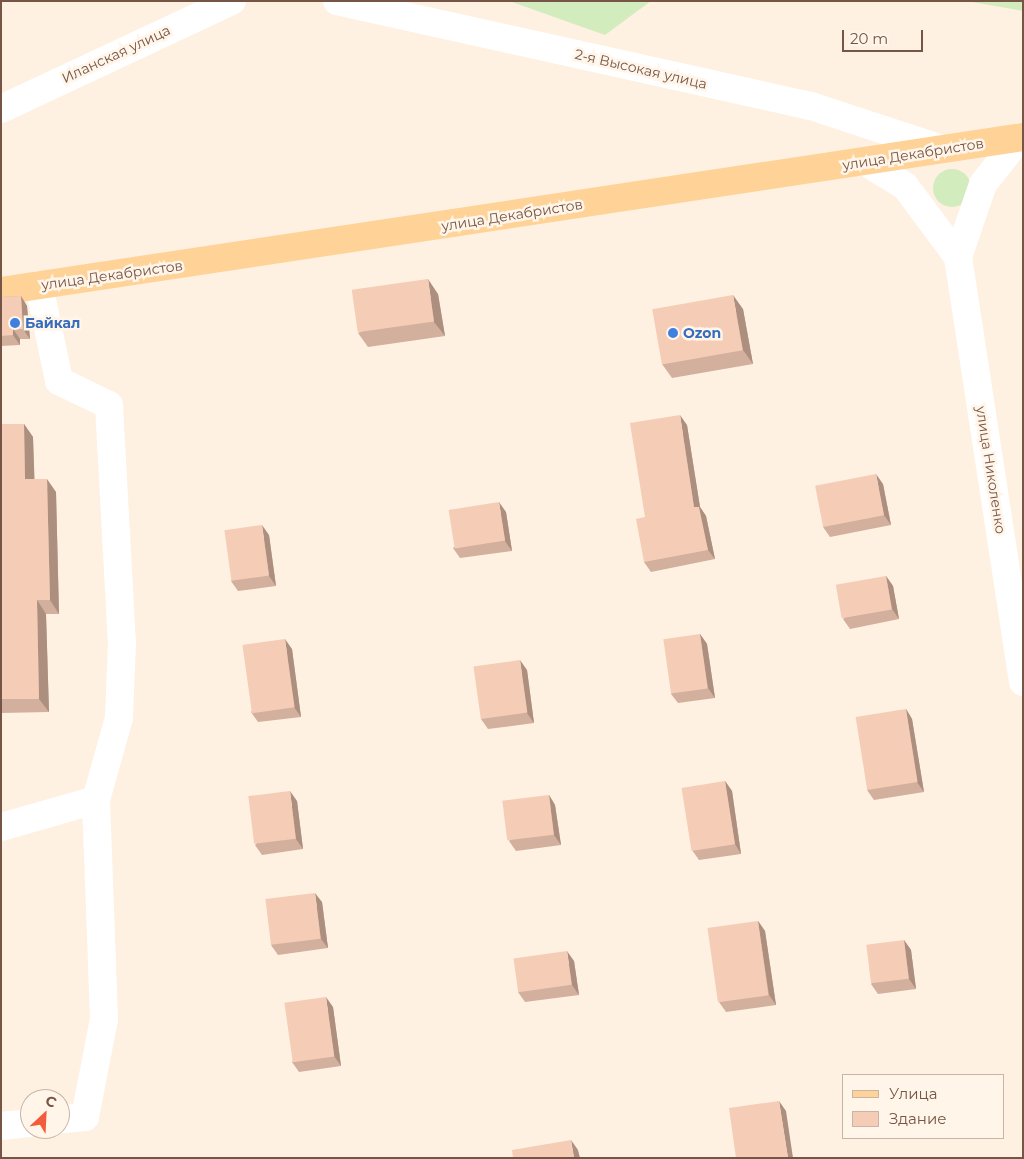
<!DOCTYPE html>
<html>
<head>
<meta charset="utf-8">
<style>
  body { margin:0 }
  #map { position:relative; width:1024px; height:1159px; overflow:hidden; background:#fef1e1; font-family:Montserrat,sans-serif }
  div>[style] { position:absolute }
  .green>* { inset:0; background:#d3ecbe }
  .round { border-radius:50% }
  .minor>* { height:28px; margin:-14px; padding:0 14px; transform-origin:14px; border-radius:14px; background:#fff }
  .major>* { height:28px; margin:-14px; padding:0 14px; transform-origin:14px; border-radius:14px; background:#ffd397 }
  .wall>* { inset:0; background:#d3af9d }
  .shaded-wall>* { inset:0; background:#ac8f7f }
  .building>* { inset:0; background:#f5ccb6; transform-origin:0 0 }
  .dots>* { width:14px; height:14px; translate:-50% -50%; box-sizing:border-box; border:2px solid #fff5e9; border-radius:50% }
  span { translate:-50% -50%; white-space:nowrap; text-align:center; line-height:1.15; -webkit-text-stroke:5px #fff5e9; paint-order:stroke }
  .street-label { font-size:14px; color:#775546 }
  .shop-label { font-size:14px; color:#366cbe; font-weight:700 }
  .left { translate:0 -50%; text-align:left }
  .frame { position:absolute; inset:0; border:2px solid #775546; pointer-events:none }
  .legend { position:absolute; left:842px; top:1074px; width:162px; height:65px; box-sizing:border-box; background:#fff5e9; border:1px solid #c9b5a8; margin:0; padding:6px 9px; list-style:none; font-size:15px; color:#775546 }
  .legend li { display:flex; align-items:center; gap:10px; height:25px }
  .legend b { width:25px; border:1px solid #c9b5a8 }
  .north { position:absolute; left:20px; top:1089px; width:50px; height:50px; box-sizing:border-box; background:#fff5e9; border:1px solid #c9b5a8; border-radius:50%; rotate:25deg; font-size:14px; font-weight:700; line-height:20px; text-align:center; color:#775546 }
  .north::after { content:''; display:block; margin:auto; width:18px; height:22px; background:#f25c3c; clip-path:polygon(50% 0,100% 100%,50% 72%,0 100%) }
  .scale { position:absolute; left:842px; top:30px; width:81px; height:22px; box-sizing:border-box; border:2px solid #775546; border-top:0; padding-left:6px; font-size:15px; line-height:18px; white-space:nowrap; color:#775546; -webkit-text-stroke:4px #fff5e9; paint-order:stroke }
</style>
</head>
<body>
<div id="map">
  <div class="green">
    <i style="clip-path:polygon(509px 1px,651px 1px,605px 35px)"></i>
    <i style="clip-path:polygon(966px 1px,1023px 1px,1023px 11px)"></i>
    <i class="round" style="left:933px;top:169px;width:38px;height:38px"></i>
  </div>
  <div class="minor">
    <i style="left:337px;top:1px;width:485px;rotate:12.5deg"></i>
    <i style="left:811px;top:106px;width:138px;rotate:18.2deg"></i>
    <i style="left:1px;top:109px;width:255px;rotate:-25.1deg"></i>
    <i style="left:1020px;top:137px;width:60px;rotate:128.2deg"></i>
    <i style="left:983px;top:184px;width:77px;rotate:108.9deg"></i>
    <i style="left:958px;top:257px;width:430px;rotate:81.3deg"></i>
    <i style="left:864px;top:161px;width:48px;rotate:31.4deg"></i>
    <i style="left:905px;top:186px;width:89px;rotate:53.3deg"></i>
    <i style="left:39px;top:285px;width:98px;rotate:78.2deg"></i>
    <i style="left:59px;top:381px;width:55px;rotate:25.6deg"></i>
    <i style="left:109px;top:405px;width:237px;rotate:86.9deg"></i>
    <i style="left:122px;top:642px;width:76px;rotate:92.3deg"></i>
    <i style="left:119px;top:718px;width:85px;rotate:105.7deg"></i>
    <i style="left:1px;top:827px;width:99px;rotate:-15.9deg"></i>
    <i style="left:96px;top:800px;width:219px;rotate:87.9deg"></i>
    <i style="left:104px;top:1019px;width:100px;rotate:101deg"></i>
    <i style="left:85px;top:1117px;width:25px;rotate:175deg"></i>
    <i style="left:1px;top:1126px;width:29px;rotate:-6deg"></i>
  </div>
  <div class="major">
    <i style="left:1px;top:291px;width:1034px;rotate:-8.57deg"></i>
  </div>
  <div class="wall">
    <i style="clip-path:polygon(438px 294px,445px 336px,368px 347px,358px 333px)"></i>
    <i style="clip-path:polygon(21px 296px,27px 306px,30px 339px,20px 339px,20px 345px,1px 346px,1px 297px)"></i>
    <i style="clip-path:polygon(743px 309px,753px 364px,672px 378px,662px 364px)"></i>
    <i style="clip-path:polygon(24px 424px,33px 437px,34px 479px,56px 492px,59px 614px,46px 614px,49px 712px,1px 713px,1px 612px,2px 612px)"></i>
    <i style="clip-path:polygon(687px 425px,700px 507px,706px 516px,715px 559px,651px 572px,644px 562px,645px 517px)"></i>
    <i style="clip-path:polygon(883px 484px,891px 525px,830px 537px,823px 527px)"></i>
    <i style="clip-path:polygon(506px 512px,512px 551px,460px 558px,453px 548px)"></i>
    <i style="clip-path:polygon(269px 535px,276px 586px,238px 591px,231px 581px)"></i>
    <i style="clip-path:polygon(886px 576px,893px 586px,899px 619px,850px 629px,843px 619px)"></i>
    <i style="clip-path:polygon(700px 634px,707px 644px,715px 698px,678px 703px,671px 694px)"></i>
    <i style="clip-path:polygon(292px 649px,301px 717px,258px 722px,251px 712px)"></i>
    <i style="clip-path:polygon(527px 670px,534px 723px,488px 729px,481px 719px)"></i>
    <i style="clip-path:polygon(906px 709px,912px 719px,924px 792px,874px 800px,867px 790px)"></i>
    <i style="clip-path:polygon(725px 781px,732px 791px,741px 854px,699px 860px,692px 850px)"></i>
    <i style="clip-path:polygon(549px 795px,555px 805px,561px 845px,516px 851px,509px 841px)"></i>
    <i style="clip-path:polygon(297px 801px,303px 849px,262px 855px,255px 845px)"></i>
    <i style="clip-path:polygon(322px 902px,328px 948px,278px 955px,271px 945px)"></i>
    <i style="clip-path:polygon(758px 921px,765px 931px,776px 1005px,726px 1012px,719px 1002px)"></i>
    <i style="clip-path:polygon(904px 940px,911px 950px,916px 989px,878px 994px,871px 984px)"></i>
    <i style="clip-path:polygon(574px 961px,579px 995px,525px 1002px,518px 992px)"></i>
    <i style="clip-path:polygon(333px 1007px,341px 1066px,299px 1072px,292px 1062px)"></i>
  </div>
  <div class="shaded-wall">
    <i style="clip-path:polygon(428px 279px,438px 294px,445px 336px,434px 322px)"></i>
    <i style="clip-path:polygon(733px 295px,743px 309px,753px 364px,743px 350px)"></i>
    <i style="clip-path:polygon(21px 296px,27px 306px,30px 339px,23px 329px)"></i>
    <i style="clip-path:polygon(13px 329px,20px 339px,20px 345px,13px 335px)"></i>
    <i style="clip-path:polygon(680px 415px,687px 425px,700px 507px,706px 516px,715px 559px,708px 550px,694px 507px)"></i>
    <i style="clip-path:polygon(24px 424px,33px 437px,35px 493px,25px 479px)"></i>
    <i style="clip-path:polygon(876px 474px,883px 484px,891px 525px,884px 515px)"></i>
    <i style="clip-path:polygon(47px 479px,56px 492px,59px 614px,50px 600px)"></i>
    <i style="clip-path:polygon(499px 502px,506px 512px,512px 551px,505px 541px)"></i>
    <i style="clip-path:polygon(262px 525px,269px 535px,276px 586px,269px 576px)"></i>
    <i style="clip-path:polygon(886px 576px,893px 586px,899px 619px,892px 609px)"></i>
    <i style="clip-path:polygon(37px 600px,46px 614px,49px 712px,39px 699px)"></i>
    <i style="clip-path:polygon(700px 634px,707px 644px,715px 698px,708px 688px)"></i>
    <i style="clip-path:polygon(285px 639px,292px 649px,301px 717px,294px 707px)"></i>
    <i style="clip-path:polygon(520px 660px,527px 670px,534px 723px,527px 713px)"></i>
    <i style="clip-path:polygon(906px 709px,912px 719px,924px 792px,917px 782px)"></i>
    <i style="clip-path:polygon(725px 781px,732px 791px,741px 854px,735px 844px)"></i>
    <i style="clip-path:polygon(290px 791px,297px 801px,303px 849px,296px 839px)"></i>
    <i style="clip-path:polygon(549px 795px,555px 805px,561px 845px,554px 835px)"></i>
    <i style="clip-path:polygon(315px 893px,322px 902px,328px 948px,321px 939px)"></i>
    <i style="clip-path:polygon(758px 921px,765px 931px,776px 1005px,769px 995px)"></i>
    <i style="clip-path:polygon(904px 940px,911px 950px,916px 989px,909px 979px)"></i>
    <i style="clip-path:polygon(567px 951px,574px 961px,579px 995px,572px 985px)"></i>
    <i style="clip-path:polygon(326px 997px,333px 1007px,341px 1066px,334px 1056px)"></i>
    <i style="clip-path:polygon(779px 1101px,786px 1111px,793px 1158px,788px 1158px)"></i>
    <i style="clip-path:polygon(571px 1140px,578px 1150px,580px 1158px,574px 1158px)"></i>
  </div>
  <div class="building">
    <i style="left:428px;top:279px;width:43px;height:77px;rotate:82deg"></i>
    <i style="left:733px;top:295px;width:56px;height:82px;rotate:80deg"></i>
    <i style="clip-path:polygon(21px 296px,23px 329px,13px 329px,13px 335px,1px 336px,1px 297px)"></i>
    <i style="clip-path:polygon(680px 415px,694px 507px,699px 507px,708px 550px,644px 562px,636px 519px,645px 517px,630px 423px)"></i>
    <i style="clip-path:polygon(1px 424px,24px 424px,25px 479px,47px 479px,50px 600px,37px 600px,39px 699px,1px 699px,1px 612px,2px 612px,1px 579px)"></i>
    <i style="left:876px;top:474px;width:42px;height:62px;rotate:79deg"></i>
    <i style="left:499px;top:502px;width:39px;height:51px;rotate:81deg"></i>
    <i style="left:262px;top:525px;width:51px;height:38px;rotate:82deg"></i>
    <i style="left:886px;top:576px;width:34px;height:51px;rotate:80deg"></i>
    <i style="left:700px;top:634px;width:55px;height:37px;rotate:82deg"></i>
    <i style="left:285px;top:639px;width:69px;height:43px;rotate:82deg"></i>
    <i style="left:520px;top:660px;width:53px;height:47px;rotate:82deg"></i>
    <i style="left:906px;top:709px;width:74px;height:51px;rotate:81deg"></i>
    <i style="left:725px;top:781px;width:64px;height:44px;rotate:81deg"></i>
    <i style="left:290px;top:791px;width:48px;height:42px;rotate:83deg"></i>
    <i style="left:549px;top:795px;width:40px;height:47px;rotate:83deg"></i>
    <i style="left:315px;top:893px;width:46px;height:50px;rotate:83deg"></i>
    <i style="left:758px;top:921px;width:75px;height:51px;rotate:82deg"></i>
    <i style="left:904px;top:940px;width:39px;height:38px;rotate:83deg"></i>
    <i style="left:567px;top:951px;width:34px;height:54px;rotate:82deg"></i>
    <i style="left:326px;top:997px;width:60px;height:42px;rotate:82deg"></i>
    <i style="clip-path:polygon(779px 1101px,788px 1158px,736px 1158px,729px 1108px)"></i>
    <i style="clip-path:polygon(571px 1140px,574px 1158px,513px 1158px,512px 1150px)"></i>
  </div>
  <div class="dots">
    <i style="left:15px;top:323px;background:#3f7fe0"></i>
    <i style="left:673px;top:333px;background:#3f7fe0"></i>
  </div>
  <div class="street-label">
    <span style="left:116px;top:54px;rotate:-25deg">Иланская улица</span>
    <span style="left:641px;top:69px;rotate:13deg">2-я Высокая улица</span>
    <span style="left:913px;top:154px;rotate:-9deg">улица Декабристов</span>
    <span style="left:512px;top:215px;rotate:-9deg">улица Декабристов</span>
    <span style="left:112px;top:275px;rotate:-8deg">улица Декабристов</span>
    <span style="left:991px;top:470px;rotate:81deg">улица Николенко</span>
  </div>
  <div class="shop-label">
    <span class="left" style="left:25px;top:323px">Байкал</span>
    <span class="left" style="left:683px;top:333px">Ozon</span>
  </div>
  <div class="frame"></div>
  <ul class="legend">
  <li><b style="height:6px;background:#ffd397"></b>Улица</li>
  <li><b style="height:14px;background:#f5ccb6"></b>Здание</li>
  </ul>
  <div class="north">С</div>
  <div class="scale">20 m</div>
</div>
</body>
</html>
